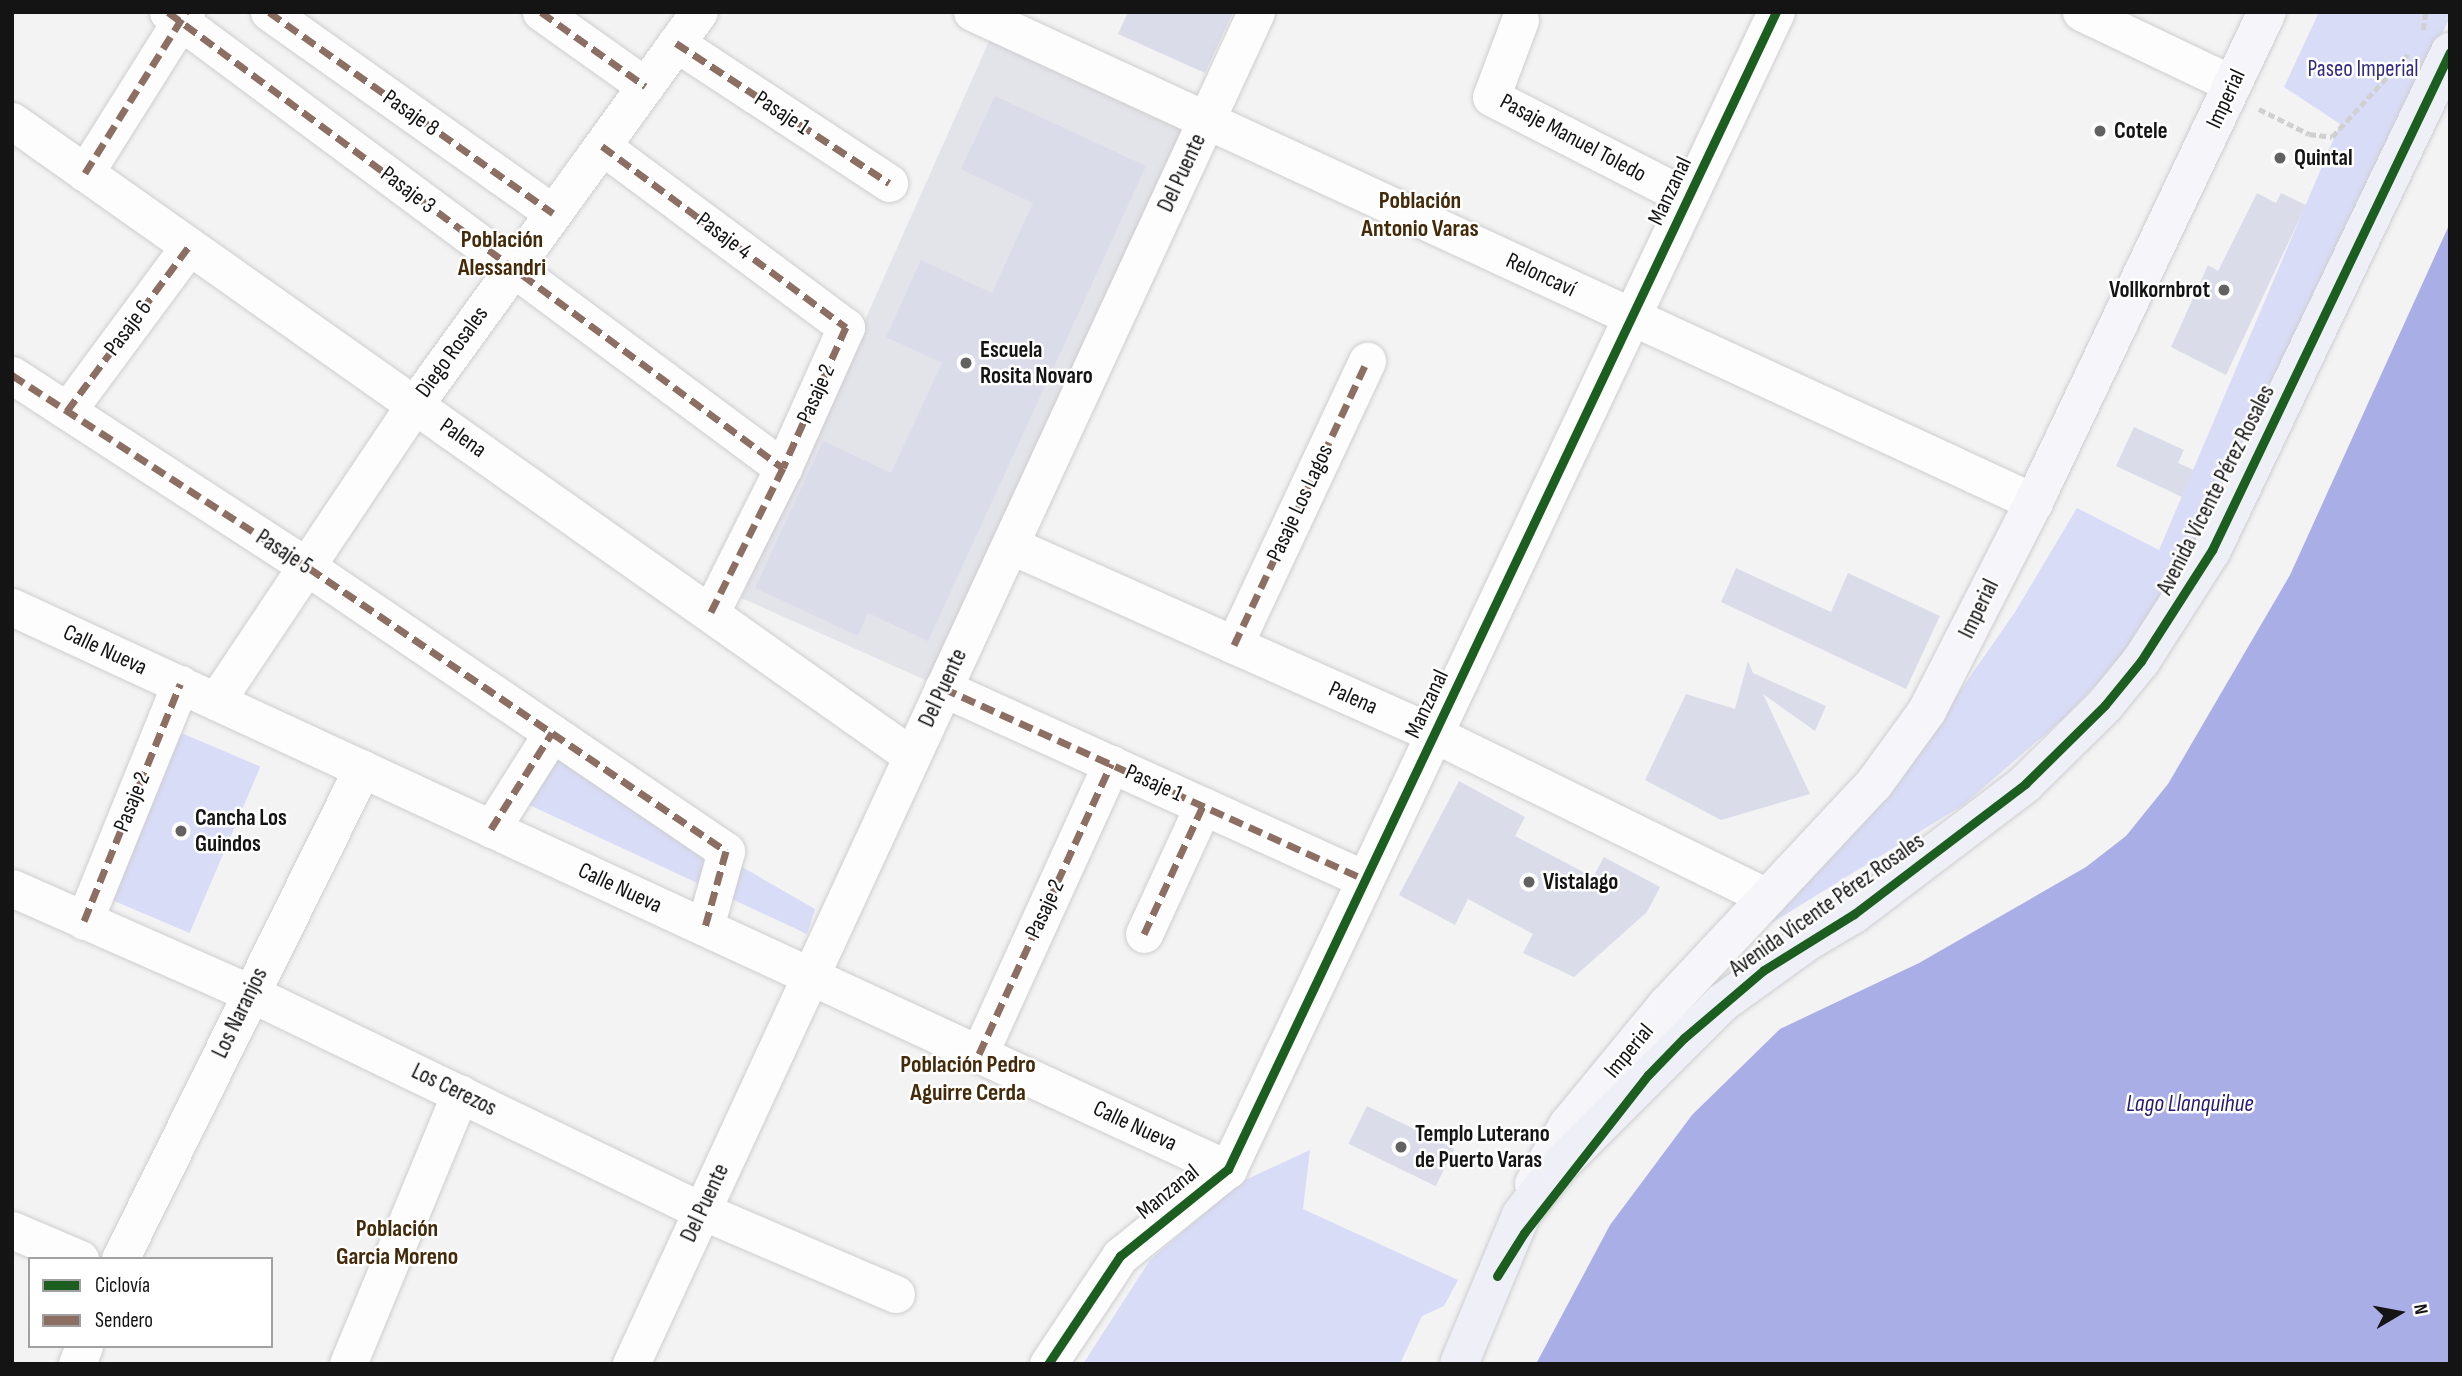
<!DOCTYPE html>
<html>
<head>
<meta charset="utf-8">
<style>
  body { margin:0 }
  #map { position:relative; width:2462px; height:1376px; overflow:hidden; background:#f3f3f4; font-family:"Sofia Sans Condensed",sans-serif }
  div>[style] { position:absolute }
  .built>* { inset:0; background:#e3e3ea; transform-origin:0 0 }
  .green>* { inset:0; background:#d9dcf7; transform-origin:0 0 }
  .water>* { inset:0; background:#aaaee6 }
  .building>* { inset:0; background:#dbdcea; transform-origin:0 0 }
  .path>* { height:4.5px; margin-top:-2.25px; transform-origin:0; background:repeating-linear-gradient(90deg,#d0d0d1 0 7px,transparent 0 10.5px) }
  .roads { filter:drop-shadow(0 0 2px #cececf) drop-shadow(0 0 2px #cececf) }
  .street>* { height:37px; margin:-18.5px; padding:0 18.5px; transform-origin:18.5px; border-radius:18.5px; background:#fdfdfd }
  .secondary>* { height:38px; margin:-19px; padding:0 19px; transform-origin:19px; border-radius:19px; background:#f6f6fa }
  .primary>* { height:38px; margin:-19px; padding:0 19px; transform-origin:19px; border-radius:19px; background:#eff0f7 }
  .quiet>* { height:7px; margin-top:-3.5px; transform-origin:0; background:repeating-linear-gradient(90deg,#8d6e63 0 14px,transparent 0 21px) }
  .cycleway>* { height:9px; margin:-4.5px; padding:0 4.5px; transform-origin:4.5px; border-radius:4.5px; background:#1b5e20 }
  .dots>* { width:19px; height:19px; translate:-50% -50%; box-sizing:border-box; border:4px solid #fff; border-radius:50% }
  span { translate:-50% -50%; white-space:nowrap; text-align:center; line-height:1.15; -webkit-text-stroke:5px #fff; paint-order:stroke }
  .park-label { font-size:23px; color:#312a85 }
  .street-label { font-size:23px; color:#141415 }
  .poi-label { font-size:23px; color:#141415; font-weight:700 }
  .left { translate:0 -50%; text-align:left }
  .right { translate:-100% -50%; text-align:right }
  .neighbourhood-label { font-size:24px; color:#442a08; font-weight:700 }
  .water-label { font-size:24px; color:#251873; font-style:italic }
  .frame { position:absolute; inset:0; border:14px solid #141415; pointer-events:none }
  .legend { position:absolute; left:28px; top:1257px; width:245px; height:91px; box-sizing:border-box; background:#fff; border:2px solid #a1a1a1; margin:0; padding:9px 12px; list-style:none; font-size:21px; color:#141415 }
  .legend li { display:flex; align-items:center; gap:14px; height:35px }
  .legend b { width:35px; border:2px solid #a1a1a1 }
  .north { position:absolute; left:2364px; top:1278px; width:70px; height:70px; -webkit-text-stroke:5px #fff; paint-order:stroke; rotate:80deg; font-size:19px; font-weight:700; line-height:28px; text-align:center; color:#141415 }
  .north::after { content:''; display:block; margin:auto; width:24px; height:32px; background:#141415; clip-path:polygon(50% 0,100% 100%,50% 72%,0 100%) }
</style>
</head>
<body>
<div id="map">
  <div class="built">
    <i style="left:991px;top:37px;width:228px;height:614px;rotate:24deg"></i>
  </div>
  <div class="green">
    <i style="clip-path:polygon(2319px 12px,2450px 12px,2450px 17px,2206px 540px,2142px 637px,2064px 718px,1963px 805px,1770px 924px,1937px 724px,2015px 612px,2077px 508px,2159px 550px,2340px 124px,2284px 87px)"></i>
    <i style="left:172px;top:729px;width:96px;height:181px;rotate:23deg"></i>
    <i style="clip-path:polygon(564px 750px,737px 864px,815px 909px,807px 934px,525px 803px)"></i>
    <i style="clip-path:polygon(1310px 1150px,1303px 1209px,1458px 1280px,1444px 1306px,1422px 1316px,1400px 1364px,1083px 1364px,1150px 1260px,1241px 1182px)"></i>
  </div>
  <div class="water">
    <i style="clip-path:polygon(2450px 223px,2450px 1364px,1536px 1364px,1610px 1225px,1692px 1115px,1780px 1029px,1919px 963px,2086px 867px,2126px 836px,2168px 784px,2290px 575px)"></i>
  </div>
  <div class="building">
    <i style="clip-path:polygon(1128px 12px,1233px 12px,1205px 73px,1118px 34px)"></i>
    <i style="clip-path:polygon(995px 96px,1146px 166px,928px 641px,868px 613px,858px 636px,755px 588px,823px 441px,891px 473px,942px 363px,886px 337px,921px 260px,992px 293px,1033px 203px,961px 169px)"></i>
    <i style="clip-path:polygon(2257px 193px,2276px 203px,2281px 193px,2306px 205px,2226px 375px,2171px 347px,2208px 265px,2218px 271px)"></i>
    <i style="clip-path:polygon(2134px 427px,2184px 450px,2178px 463px,2194px 470px,2182px 497px,2116px 466px)"></i>
    <i style="clip-path:polygon(1736px 568px,1831px 612px,1848px 573px,1940px 616px,1906px 689px,1721px 602px)"></i>
    <i style="clip-path:polygon(1748px 661px,1753px 673px,1826px 706px,1815px 731px,1763px 694px,1810px 794px,1721px 820px,1645px 780px,1686px 694px,1735px 709px)"></i>
    <i style="clip-path:polygon(1459px 781px,1525px 817px,1515px 836px,1593px 877px,1604px 857px,1660px 887px,1647px 912px,1574px 977px,1523px 953px,1533px 934px,1468px 899px,1455px 925px,1399px 895px)"></i>
    <i style="left:1367px;top:1106px;width:97px;height:42px;rotate:26deg"></i>
  </div>
  <div class="path">
    <i style="left:2423px;top:30px;width:18px;rotate:-81deg"></i>
    <i style="left:2259px;top:109px;width:56px;rotate:26.6deg"></i>
    <i style="left:2309px;top:134px;width:23px;rotate:7deg"></i>
    <i style="left:2332px;top:137px;width:115px;rotate:-47.5deg"></i>
  </div>
  <div class="roads">
    <div class="street">
      <i style="left:168px;top:12px;width:766px;rotate:36.56deg"></i>
      <i style="left:269px;top:12px;width:348px;rotate:35.3deg"></i>
      <i style="left:541px;top:12px;width:128px;rotate:35.4deg"></i>
      <i style="left:972px;top:12px;width:1170px;rotate:24.77deg"></i>
      <i style="left:2081px;top:12px;width:167px;rotate:25.5deg"></i>
      <i style="left:1520px;top:20px;width:82px;rotate:110.6deg"></i>
      <i style="left:1491px;top:97px;width:221px;rotate:27.1deg"></i>
      <i style="left:676px;top:43px;width:255px;rotate:33.3deg"></i>
      <i style="left:12px;top:121px;width:1101px;rotate:35.21deg"></i>
      <i style="left:602px;top:146px;width:304px;rotate:36.6deg"></i>
      <i style="left:846px;top:327px;width:154px;rotate:114.1deg"></i>
      <i style="left:783px;top:468px;width:161px;rotate:116.6deg"></i>
      <i style="left:85px;top:173px;width:190px;rotate:-57.9deg"></i>
      <i style="left:12px;top:375px;width:354px;rotate:33deg"></i>
      <i style="left:309px;top:568px;width:504px;rotate:34.16deg"></i>
      <i style="left:726px;top:851px;width:79px;rotate:105.4deg"></i>
      <i style="left:67px;top:411px;width:205px;rotate:-53.5deg"></i>
      <i style="left:1010px;top:545px;width:464px;rotate:24deg"></i>
      <i style="left:1434px;top:734px;width:371px;rotate:26.1deg"></i>
      <i style="left:12px;top:607px;width:1340px;rotate:24.81deg"></i>
      <i style="left:1234px;top:645px;width:314px;rotate:-64.9deg"></i>
      <i style="left:943px;top:688px;width:462px;rotate:24.4deg"></i>
      <i style="left:216px;top:701px;width:358px;rotate:-56.2deg"></i>
      <i style="left:415px;top:404px;width:484px;rotate:-54.1deg"></i>
      <i style="left:491px;top:829px;width:114px;rotate:-57.6deg"></i>
      <i style="left:12px;top:888px;width:260px;rotate:23.8deg"></i>
      <i style="left:250px;top:993px;width:502px;rotate:25.75deg"></i>
      <i style="left:702px;top:1211px;width:211px;rotate:23.2deg"></i>
      <i style="left:84px;top:921px;width:256px;rotate:-67.9deg"></i>
      <i style="left:1144px;top:934px;width:141px;rotate:-65.3deg"></i>
      <i style="left:979px;top:1054px;width:319px;rotate:-65.5deg"></i>
      <i style="left:12px;top:1230px;width:74px;rotate:23.1deg"></i>
      <i style="left:120px;top:1259px;width:547px;rotate:-63.72deg"></i>
      <i style="left:77px;top:1364px;width:19px;rotate:-69deg"></i>
      <i style="left:348px;top:1364px;width:293px;rotate:-67.5deg"></i>
      <i style="left:631px;top:1364px;width:1489px;rotate:-65.19deg"></i>
      <i style="left:1048px;top:1364px;width:130px;rotate:-56.3deg"></i>
      <i style="left:1120px;top:1256px;width:139px;rotate:-38.9deg"></i>
      <i style="left:1228px;top:1169px;width:1280px;rotate:-64.66deg"></i>
    </div>
    <div class="secondary">
      <i style="left:1534px;top:1184px;width:68px;rotate:-60deg"></i>
      <i style="left:1568px;top:1125px;width:156px;rotate:-50.5deg"></i>
      <i style="left:1667px;top:1005px;width:303px;rotate:-46.9deg"></i>
      <i style="left:1874px;top:784px;width:90px;rotate:-54deg"></i>
      <i style="left:1927px;top:711px;width:235px;rotate:-62.9deg"></i>
      <i style="left:2034px;top:502px;width:543px;rotate:-64.57deg"></i>
    </div>
    <div class="primary">
      <i style="left:1459px;top:1364px;width:161px;rotate:-67.4deg"></i>
      <i style="left:1521px;top:1215px;width:62px;rotate:-52.2deg"></i>
      <i style="left:1559px;top:1166px;width:231px;rotate:-45deg"></i>
      <i style="left:1722px;top:1003px;width:106px;rotate:-35.8deg"></i>
      <i style="left:1808px;top:941px;width:53px;rotate:-30.4deg"></i>
      <i style="left:1854px;top:914px;width:215px;rotate:-37.2deg"></i>
      <i style="left:2025px;top:784px;width:112px;rotate:-44.6deg"></i>
      <i style="left:2105px;top:705px;width:57px;rotate:-50.7deg"></i>
      <i style="left:2141px;top:661px;width:132px;rotate:-57.4deg"></i>
      <i style="left:2212px;top:550px;width:552px;rotate:-64.46deg"></i>
    </div>
  </div>
  <div class="quiet">
    <i style="left:168px;top:12px;width:766px;rotate:36.56deg"></i>
    <i style="left:269px;top:12px;width:348px;rotate:35.3deg"></i>
    <i style="left:541px;top:12px;width:128px;rotate:35.4deg"></i>
    <i style="left:676px;top:43px;width:255px;rotate:33.3deg"></i>
    <i style="left:602px;top:146px;width:304px;rotate:36.6deg"></i>
    <i style="left:846px;top:327px;width:154px;rotate:114.1deg"></i>
    <i style="left:783px;top:468px;width:161px;rotate:116.6deg"></i>
    <i style="left:85px;top:173px;width:190px;rotate:-57.9deg"></i>
    <i style="left:12px;top:375px;width:354px;rotate:33deg"></i>
    <i style="left:309px;top:568px;width:504px;rotate:34.16deg"></i>
    <i style="left:726px;top:851px;width:79px;rotate:105.4deg"></i>
    <i style="left:67px;top:411px;width:205px;rotate:-53.5deg"></i>
    <i style="left:1234px;top:645px;width:314px;rotate:-64.9deg"></i>
    <i style="left:943px;top:688px;width:462px;rotate:24.4deg"></i>
    <i style="left:491px;top:829px;width:114px;rotate:-57.6deg"></i>
    <i style="left:84px;top:921px;width:256px;rotate:-67.9deg"></i>
    <i style="left:1144px;top:934px;width:141px;rotate:-65.3deg"></i>
    <i style="left:979px;top:1054px;width:319px;rotate:-65.5deg"></i>
  </div>
  <div class="cycleway">
    <i style="left:1497px;top:1276px;width:51px;rotate:-57.9deg"></i>
    <i style="left:1524px;top:1233px;width:201px;rotate:-51.9deg"></i>
    <i style="left:1648px;top:1075px;width:52px;rotate:-45.8deg"></i>
    <i style="left:1684px;top:1038px;width:105px;rotate:-40.4deg"></i>
    <i style="left:1764px;top:970px;width:106px;rotate:-31.9deg"></i>
    <i style="left:1854px;top:914px;width:215px;rotate:-37.2deg"></i>
    <i style="left:2025px;top:784px;width:112px;rotate:-44.6deg"></i>
    <i style="left:2105px;top:705px;width:57px;rotate:-50.7deg"></i>
    <i style="left:2141px;top:661px;width:132px;rotate:-57.4deg"></i>
    <i style="left:2212px;top:550px;width:552px;rotate:-64.46deg"></i>
    <i style="left:1048px;top:1364px;width:130px;rotate:-56.3deg"></i>
    <i style="left:1120px;top:1256px;width:139px;rotate:-38.9deg"></i>
    <i style="left:1228px;top:1169px;width:1280px;rotate:-64.66deg"></i>
  </div>
  <div class="dots">
    <i style="left:2100px;top:131px;background:#626263"></i>
    <i style="left:2280px;top:158px;background:#626263"></i>
    <i style="left:2224px;top:290px;background:#626263"></i>
    <i style="left:966px;top:363px;background:#626263"></i>
    <i style="left:181px;top:831px;background:#626263"></i>
    <i style="left:1529px;top:882px;background:#626263"></i>
    <i style="left:1401px;top:1147px;background:#626263"></i>
  </div>
  <div class="park-label">
    <span style="left:2363px;top:69px">Paseo Imperial</span>
  </div>
  <div class="street-label">
    <span style="left:2226px;top:99px;rotate:-65deg">Imperial</span>
    <span style="left:411px;top:113px;rotate:35deg">Pasaje 8</span>
    <span style="left:782px;top:113px;rotate:33deg">Pasaje 1</span>
    <span style="left:1573px;top:138px;rotate:28deg">Pasaje Manuel Toledo</span>
    <span style="left:1182px;top:173px;rotate:-65deg">Del Puente</span>
    <span style="left:408px;top:190px;rotate:37deg">Pasaje 3</span>
    <span style="left:1670px;top:191px;rotate:-65deg">Manzanal</span>
    <span style="left:724px;top:236px;rotate:37deg">Pasaje 4</span>
    <span style="left:1541px;top:275px;rotate:25deg">Reloncaví</span>
    <span style="left:128px;top:328px;rotate:-53deg">Pasaje 6</span>
    <span style="left:452px;top:352px;rotate:-54deg">Diego Rosales</span>
    <span style="left:816px;top:394px;rotate:-66deg">Pasaje 2</span>
    <span style="left:463px;top:438px;rotate:35deg">Palena</span>
    <span style="left:2216px;top:490px;rotate:-63deg">Avenida Vicente Pérez Rosales</span>
    <span style="left:1300px;top:503px;rotate:-65deg">Pasaje Los Lagos</span>
    <span style="left:284px;top:552px;rotate:33deg">Pasaje 5</span>
    <span style="left:1979px;top:609px;rotate:-64deg">Imperial</span>
    <span style="left:105px;top:650px;rotate:25deg">Calle Nueva</span>
    <span style="left:943px;top:688px;rotate:-65deg">Del Puente</span>
    <span style="left:1353px;top:698px;rotate:24deg">Palena</span>
    <span style="left:1427px;top:704px;rotate:-65deg">Manzanal</span>
    <span style="left:1154px;top:783px;rotate:24deg">Pasaje 1</span>
    <span style="left:132px;top:802px;rotate:-68deg">Pasaje 2</span>
    <span style="left:620px;top:888px;rotate:25deg">Calle Nueva</span>
    <span style="left:1827px;top:905px;rotate:-35deg">Avenida Vicente Pérez Rosales</span>
    <span style="left:1045px;top:909px;rotate:-65deg">Pasaje 2</span>
    <span style="left:240px;top:1013px;rotate:-64deg">Los Naranjos</span>
    <span style="left:1629px;top:1051px;rotate:-50deg">Imperial</span>
    <span style="left:454px;top:1090px;rotate:26deg">Los Cerezos</span>
    <span style="left:1135px;top:1126px;rotate:25deg">Calle Nueva</span>
    <span style="left:1168px;top:1192px;rotate:-39deg">Manzanal</span>
    <span style="left:705px;top:1203px;rotate:-65deg">Del Puente</span>
  </div>
  <div class="poi-label">
    <span class="left" style="left:2114px;top:131px">Cotele</span>
    <span class="left" style="left:2294px;top:158px">Quintal</span>
    <span class="right" style="left:2210px;top:290px">Vollkornbrot</span>
    <span class="left" style="left:980px;top:363px">Escuela<br>Rosita Novaro</span>
    <span class="left" style="left:195px;top:831px">Cancha Los<br>Guindos</span>
    <span class="left" style="left:1543px;top:882px">Vistalago</span>
    <span class="left" style="left:1415px;top:1147px">Templo Luterano<br>de Puerto Varas</span>
  </div>
  <div class="neighbourhood-label">
    <span style="left:1420px;top:215px">Población<br>Antonio Varas</span>
    <span style="left:502px;top:254px">Población<br>Alessandri</span>
    <span style="left:968px;top:1079px">Población Pedro<br>Aguirre Cerda</span>
    <span style="left:397px;top:1243px">Población<br>Garcia Moreno</span>
  </div>
  <div class="water-label">
    <span style="left:2190px;top:1104px">Lago Llanquihue</span>
  </div>
  <div class="frame"></div>
  <ul class="legend">
  <li><b style="height:9px;background:#1b5e20"></b>Ciclovía</li>
  <li><b style="height:9px;background:#8d6e63"></b>Sendero</li>
  </ul>
  <div class="north">N</div>
</div>
</body>
</html>
